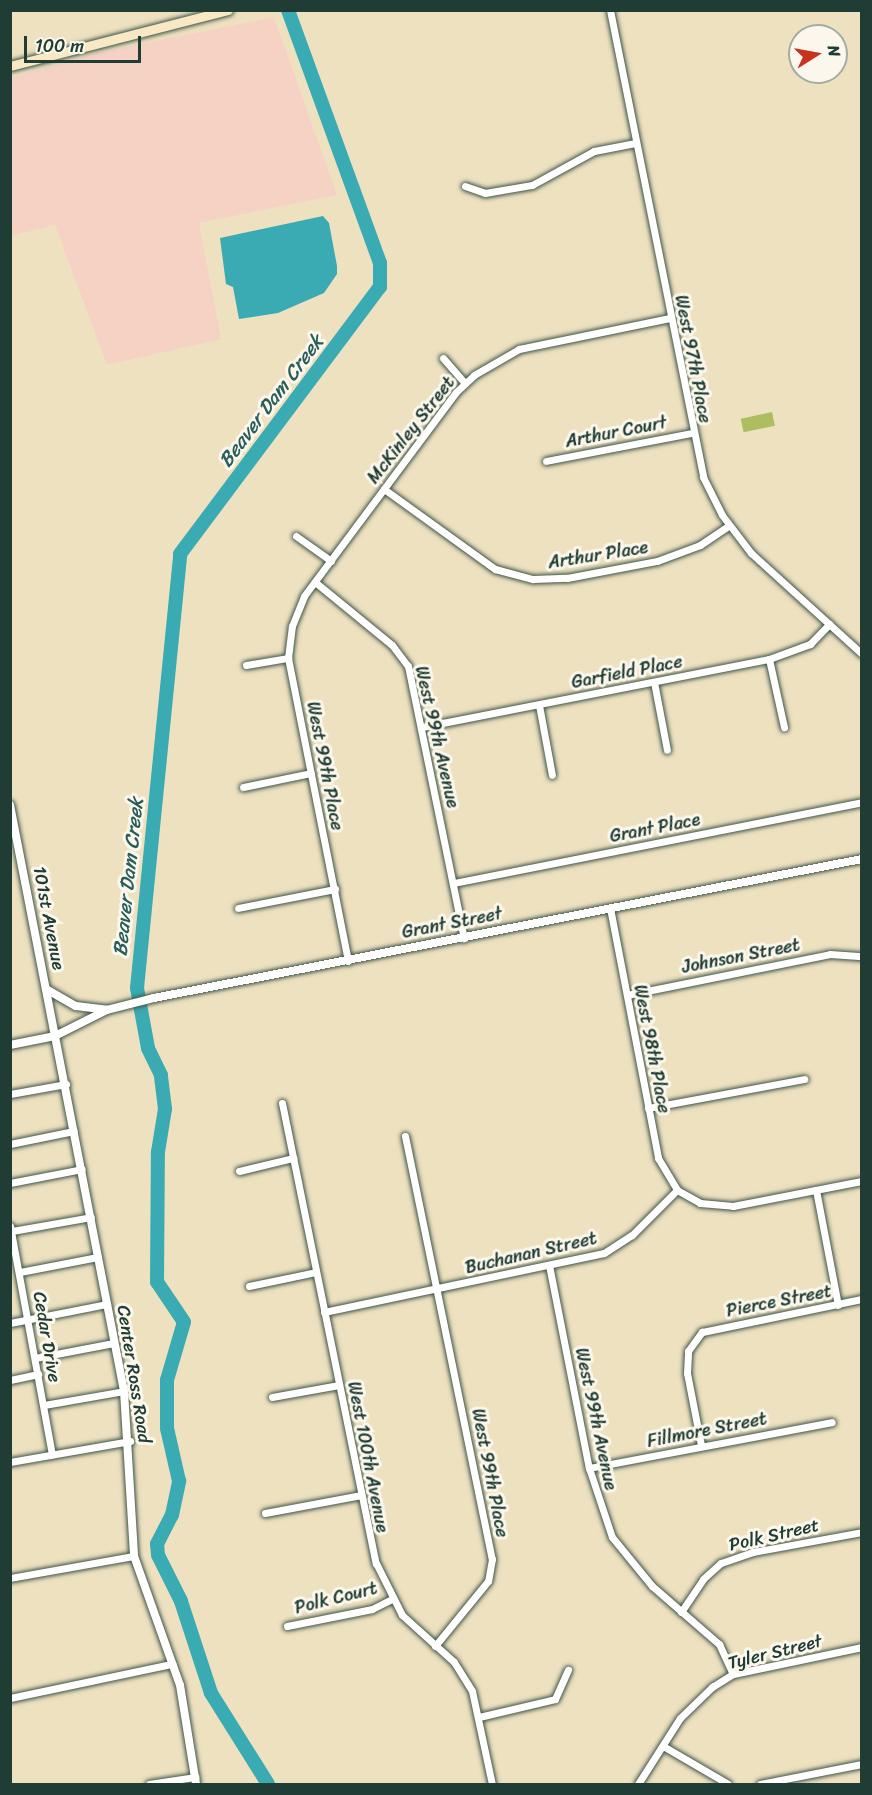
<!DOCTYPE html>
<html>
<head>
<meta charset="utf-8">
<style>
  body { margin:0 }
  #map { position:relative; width:872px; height:1795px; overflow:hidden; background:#eee1c0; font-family:Sriracha,sans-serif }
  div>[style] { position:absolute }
  .built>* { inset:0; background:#f6d2c5 }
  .green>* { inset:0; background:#adbe61; transform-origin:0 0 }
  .water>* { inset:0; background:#3aabb3 }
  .river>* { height:14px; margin:-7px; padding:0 7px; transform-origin:7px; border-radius:7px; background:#3aabb3 }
  .roads { filter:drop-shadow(0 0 2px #3e5649) drop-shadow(0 0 2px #3e5649) }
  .minor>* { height:7px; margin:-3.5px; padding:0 3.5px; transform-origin:3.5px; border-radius:3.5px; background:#fff }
  .tertiary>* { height:8px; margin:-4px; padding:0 4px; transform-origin:4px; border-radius:4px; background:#fff }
  .secondary>* { height:9px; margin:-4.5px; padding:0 4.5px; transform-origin:4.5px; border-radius:4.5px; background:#f8e8c3 }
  span { translate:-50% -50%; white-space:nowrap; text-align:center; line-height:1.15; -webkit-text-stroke:6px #fbf7ec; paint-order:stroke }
  .street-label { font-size:18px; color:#1f3d34 }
  .water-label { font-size:20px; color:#275e5a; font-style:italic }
  .frame { position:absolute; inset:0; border:12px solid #1f3d34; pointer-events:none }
  .north { position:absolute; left:788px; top:24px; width:60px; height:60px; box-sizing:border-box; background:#fbf7ec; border:2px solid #a3ada2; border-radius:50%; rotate:79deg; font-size:16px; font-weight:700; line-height:24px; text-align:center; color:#1f3d34 }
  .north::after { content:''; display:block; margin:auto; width:21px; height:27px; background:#c8321e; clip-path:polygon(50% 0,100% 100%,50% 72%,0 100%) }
  .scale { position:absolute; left:24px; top:36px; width:117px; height:27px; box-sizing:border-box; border:3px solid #1f3d34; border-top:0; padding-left:8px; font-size:18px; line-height:21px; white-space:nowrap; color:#1f3d34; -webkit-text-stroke:4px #fbf7ec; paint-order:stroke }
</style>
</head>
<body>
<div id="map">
  <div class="built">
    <i style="clip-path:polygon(274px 17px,337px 195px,199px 223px,221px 339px,107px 365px,55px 225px,11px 236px,11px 78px,92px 54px)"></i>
  </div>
  <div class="green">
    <i style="left:772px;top:412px;width:14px;height:32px;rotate:78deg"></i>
  </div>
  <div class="water">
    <i style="clip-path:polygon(323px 216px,329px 223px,337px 266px,337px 274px,324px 293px,278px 313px,239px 319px,233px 287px,226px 284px,220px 238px)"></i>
  </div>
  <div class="river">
    <i style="left:268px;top:1784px;width:107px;rotate:-122.1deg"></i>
    <i style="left:211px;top:1693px;width:97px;rotate:-108.1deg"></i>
    <i style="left:181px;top:1601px;width:51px;rotate:-116.6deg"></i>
    <i style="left:158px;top:1555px;width:11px;rotate:-95deg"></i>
    <i style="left:157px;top:1544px;width:33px;rotate:-63deg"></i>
    <i style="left:172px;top:1515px;width:35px;rotate:-78deg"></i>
    <i style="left:179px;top:1481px;width:54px;rotate:-102.8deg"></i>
    <i style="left:167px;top:1428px;width:48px;rotate:-90deg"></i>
    <i style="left:167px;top:1380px;width:60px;rotate:-73.7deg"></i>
    <i style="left:184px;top:1322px;width:48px;rotate:-124deg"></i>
    <i style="left:157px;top:1282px;width:130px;rotate:-89.6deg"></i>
    <i style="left:158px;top:1152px;width:44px;rotate:-80.8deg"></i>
    <i style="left:165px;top:1109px;width:34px;rotate:-97deg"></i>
    <i style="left:161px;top:1075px;width:30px;rotate:-116deg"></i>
    <i style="left:148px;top:1048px;width:61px;rotate:-100.4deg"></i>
    <i style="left:137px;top:988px;width:436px;rotate:-84.3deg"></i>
    <i style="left:180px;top:554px;width:334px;rotate:-53.2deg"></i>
    <i style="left:380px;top:287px;width:24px;rotate:-90deg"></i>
    <i style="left:380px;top:263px;width:269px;rotate:-110deg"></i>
  </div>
  <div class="roads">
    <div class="minor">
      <i style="left:610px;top:10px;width:476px;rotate:78.7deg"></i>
      <i style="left:703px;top:477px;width:42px;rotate:63.4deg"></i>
      <i style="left:722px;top:515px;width:48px;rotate:52.7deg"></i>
      <i style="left:751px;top:553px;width:150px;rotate:42.3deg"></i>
      <i style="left:465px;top:186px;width:21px;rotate:19deg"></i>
      <i style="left:485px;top:193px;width:48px;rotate:-9.7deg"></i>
      <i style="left:532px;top:185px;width:71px;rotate:-28.7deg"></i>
      <i style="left:594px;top:151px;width:42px;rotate:-11deg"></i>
      <i style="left:443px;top:358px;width:33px;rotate:49deg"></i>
      <i style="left:546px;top:461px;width:148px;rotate:-10.9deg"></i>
      <i style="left:384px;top:489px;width:137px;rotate:35.8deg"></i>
      <i style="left:495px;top:569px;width:39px;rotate:15deg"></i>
      <i style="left:533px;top:579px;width:34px;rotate:-2deg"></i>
      <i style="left:567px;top:578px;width:92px;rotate:-10.7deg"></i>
      <i style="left:657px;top:561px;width:46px;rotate:-20.4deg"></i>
      <i style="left:700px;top:545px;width:34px;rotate:-34deg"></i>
      <i style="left:296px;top:536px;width:43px;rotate:35.5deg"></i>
      <i style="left:315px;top:582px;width:99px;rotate:39.3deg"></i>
      <i style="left:392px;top:645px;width:26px;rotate:53deg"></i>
      <i style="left:408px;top:666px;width:278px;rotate:78.4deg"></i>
      <i style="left:769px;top:659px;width:70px;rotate:77.6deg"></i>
      <i style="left:246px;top:665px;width:43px;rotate:-9.5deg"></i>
      <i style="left:654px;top:682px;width:69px;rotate:79.2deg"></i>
      <i style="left:539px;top:705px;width:71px;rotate:79.5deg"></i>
      <i style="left:422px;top:727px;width:354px;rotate:-11.1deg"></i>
      <i style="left:769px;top:659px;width:44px;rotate:-20.1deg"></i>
      <i style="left:810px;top:644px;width:28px;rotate:-46deg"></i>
      <i style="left:243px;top:787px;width:69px;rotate:-11.6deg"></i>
      <i style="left:454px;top:883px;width:416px;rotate:-11.2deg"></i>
      <i style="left:238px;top:908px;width:99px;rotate:-11.1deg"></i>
      <i style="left:610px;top:908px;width:255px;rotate:79.1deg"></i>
      <i style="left:658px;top:1158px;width:37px;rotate:59deg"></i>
      <i style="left:677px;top:1190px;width:26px;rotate:29deg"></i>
      <i style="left:700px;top:1203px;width:33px;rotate:5deg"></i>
      <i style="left:733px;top:1206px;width:131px;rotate:-11deg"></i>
      <i style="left:348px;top:961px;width:309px;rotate:-101.2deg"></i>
      <i style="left:288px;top:658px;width:32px;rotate:-83deg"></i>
      <i style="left:292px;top:626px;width:32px;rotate:-68deg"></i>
      <i style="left:304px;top:596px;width:254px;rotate:-53.3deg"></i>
      <i style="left:456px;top:392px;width:25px;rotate:-43deg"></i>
      <i style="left:474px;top:375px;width:52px;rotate:-30deg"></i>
      <i style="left:519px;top:349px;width:154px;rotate:-11.6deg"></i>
      <i style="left:627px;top:995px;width:207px;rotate:-11.4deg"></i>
      <i style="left:830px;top:954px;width:32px;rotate:4deg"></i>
      <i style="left:10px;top:1094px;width:57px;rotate:-10.1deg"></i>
      <i style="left:282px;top:1103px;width:470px;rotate:78.5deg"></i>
      <i style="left:376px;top:1563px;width:58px;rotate:63.4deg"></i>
      <i style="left:402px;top:1615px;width:70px;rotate:42.1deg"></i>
      <i style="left:454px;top:1662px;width:34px;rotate:58deg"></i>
      <i style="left:472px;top:1691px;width:95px;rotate:77.9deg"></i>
      <i style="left:648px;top:1108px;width:159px;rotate:-10.5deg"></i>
      <i style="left:405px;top:1136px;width:432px;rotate:78.4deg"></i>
      <i style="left:492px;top:1559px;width:22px;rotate:100deg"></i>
      <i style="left:488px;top:1581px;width:84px;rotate:129.2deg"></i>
      <i style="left:10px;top:1144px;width:65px;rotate:-11.5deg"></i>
      <i style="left:239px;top:1171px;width:56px;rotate:-13.5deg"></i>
      <i style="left:10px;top:1183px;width:73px;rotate:-11deg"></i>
      <i style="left:816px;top:1190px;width:117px;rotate:79.2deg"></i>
      <i style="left:10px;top:1226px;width:232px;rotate:79.6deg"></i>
      <i style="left:12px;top:1231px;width:80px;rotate:-10deg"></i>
      <i style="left:549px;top:1265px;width:207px;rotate:78.9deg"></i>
      <i style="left:589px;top:1468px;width:73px;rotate:71.6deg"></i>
      <i style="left:612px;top:1537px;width:63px;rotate:50.8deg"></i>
      <i style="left:652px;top:1586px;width:89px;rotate:40.9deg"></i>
      <i style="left:719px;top:1644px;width:33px;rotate:65deg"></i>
      <i style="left:20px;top:1272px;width:79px;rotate:-10.9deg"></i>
      <i style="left:249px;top:1286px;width:68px;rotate:-11.8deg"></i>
      <i style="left:324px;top:1312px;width:286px;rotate:-11.9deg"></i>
      <i style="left:604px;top:1253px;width:33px;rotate:-33deg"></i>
      <i style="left:632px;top:1235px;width:64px;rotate:-45deg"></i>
      <i style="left:10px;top:1323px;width:99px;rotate:-11.1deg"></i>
      <i style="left:35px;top:1358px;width:80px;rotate:-10.8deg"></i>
      <i style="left:10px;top:1380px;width:29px;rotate:-12deg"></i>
      <i style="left:272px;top:1397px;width:68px;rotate:-10.2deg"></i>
      <i style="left:44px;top:1405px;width:81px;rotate:-9.9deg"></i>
      <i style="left:701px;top:1445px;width:73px;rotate:-101deg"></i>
      <i style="left:687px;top:1373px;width:22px;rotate:-87deg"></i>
      <i style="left:688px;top:1351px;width:24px;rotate:-54deg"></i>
      <i style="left:702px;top:1332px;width:163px;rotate:-11.7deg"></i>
      <i style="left:10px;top:1462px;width:122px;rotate:-9.9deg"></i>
      <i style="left:589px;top:1468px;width:247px;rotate:-10.7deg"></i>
      <i style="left:265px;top:1513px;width:98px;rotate:-10.6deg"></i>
      <i style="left:10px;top:1578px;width:126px;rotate:-10.1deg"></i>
      <i style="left:681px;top:1612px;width:40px;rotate:-56deg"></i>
      <i style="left:703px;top:1579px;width:24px;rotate:-42deg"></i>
      <i style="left:721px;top:1563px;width:34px;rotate:-19deg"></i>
      <i style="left:753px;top:1552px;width:111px;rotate:-10.4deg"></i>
      <i style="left:287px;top:1626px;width:87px;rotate:-11.3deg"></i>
      <i style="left:372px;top:1609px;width:22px;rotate:-27deg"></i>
      <i style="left:10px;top:1698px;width:166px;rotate:-11.9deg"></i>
      <i style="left:479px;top:1717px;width:78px;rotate:-13.3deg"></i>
      <i style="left:555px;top:1699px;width:32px;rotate:-66deg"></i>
      <i style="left:663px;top:1746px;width:75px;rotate:30.3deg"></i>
      <i style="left:149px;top:1784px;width:47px;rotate:-8.7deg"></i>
      <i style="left:638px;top:1784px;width:78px;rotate:-57.5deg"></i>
      <i style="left:680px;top:1718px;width:45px;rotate:-44.1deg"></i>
      <i style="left:712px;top:1687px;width:25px;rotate:-32deg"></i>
      <i style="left:733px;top:1674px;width:132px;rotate:-11.8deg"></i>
      <i style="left:760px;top:1784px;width:104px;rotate:-11.1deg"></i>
    </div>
    <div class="tertiary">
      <i style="left:10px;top:805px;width:597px;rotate:78.99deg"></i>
      <i style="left:124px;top:1391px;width:165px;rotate:86.5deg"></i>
      <i style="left:134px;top:1556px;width:137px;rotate:70.4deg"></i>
      <i style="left:180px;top:1685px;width:100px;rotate:80.8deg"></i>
      <i style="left:46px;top:989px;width:34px;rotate:30deg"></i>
      <i style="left:76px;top:1006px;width:31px;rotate:7deg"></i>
      <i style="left:10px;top:1045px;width:46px;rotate:-11.3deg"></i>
      <i style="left:55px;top:1036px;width:58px;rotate:-26.6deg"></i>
      <i style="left:107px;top:1010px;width:49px;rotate:-14.3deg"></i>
      <i style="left:154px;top:998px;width:722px;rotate:-11.11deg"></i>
    </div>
    <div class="secondary">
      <i style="left:10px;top:66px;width:225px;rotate:-14.4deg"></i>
    </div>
  </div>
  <div class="street-label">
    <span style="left:693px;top:359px;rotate:79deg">West 97th Place</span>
    <span style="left:411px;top:430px;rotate:-52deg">McKinley Street</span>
    <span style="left:616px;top:432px;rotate:-11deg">Arthur Court</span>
    <span style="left:598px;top:555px;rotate:-9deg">Arthur Place</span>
    <span style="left:627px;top:672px;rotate:-11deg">Garfield Place</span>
    <span style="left:437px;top:737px;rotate:77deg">West 99th Avenue</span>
    <span style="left:325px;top:766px;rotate:79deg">West 99th Place</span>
    <span style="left:655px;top:828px;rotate:-11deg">Grant Place</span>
    <span style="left:49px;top:918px;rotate:79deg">101st Avenue</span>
    <span style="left:452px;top:923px;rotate:-11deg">Grant Street</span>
    <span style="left:741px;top:956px;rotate:-11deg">Johnson Street</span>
    <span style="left:652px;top:1049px;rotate:79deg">West 98th Place</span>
    <span style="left:531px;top:1253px;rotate:-13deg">Buchanan Street</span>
    <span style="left:779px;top:1301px;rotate:-11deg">Pierce Street</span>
    <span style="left:47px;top:1337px;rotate:80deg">Cedar Drive</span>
    <span style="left:134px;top:1374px;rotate:81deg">Center Ross Road</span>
    <span style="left:596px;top:1419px;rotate:78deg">West 99th Avenue</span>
    <span style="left:707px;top:1430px;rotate:-11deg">Fillmore Street</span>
    <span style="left:368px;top:1457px;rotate:79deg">West 100th Avenue</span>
    <span style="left:490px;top:1473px;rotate:79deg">West 99th Place</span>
    <span style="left:774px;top:1535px;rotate:-13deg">Polk Street</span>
    <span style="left:336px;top:1598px;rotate:-14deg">Polk Court</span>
    <span style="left:775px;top:1652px;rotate:-14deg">Tyler Street</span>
  </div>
  <div class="water-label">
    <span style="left:271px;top:401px;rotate:-53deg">Beaver Dam Creek</span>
    <span style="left:128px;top:877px;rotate:-84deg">Beaver Dam Creek</span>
  </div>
  <div class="frame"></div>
  <div class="north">N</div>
  <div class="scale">100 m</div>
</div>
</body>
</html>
